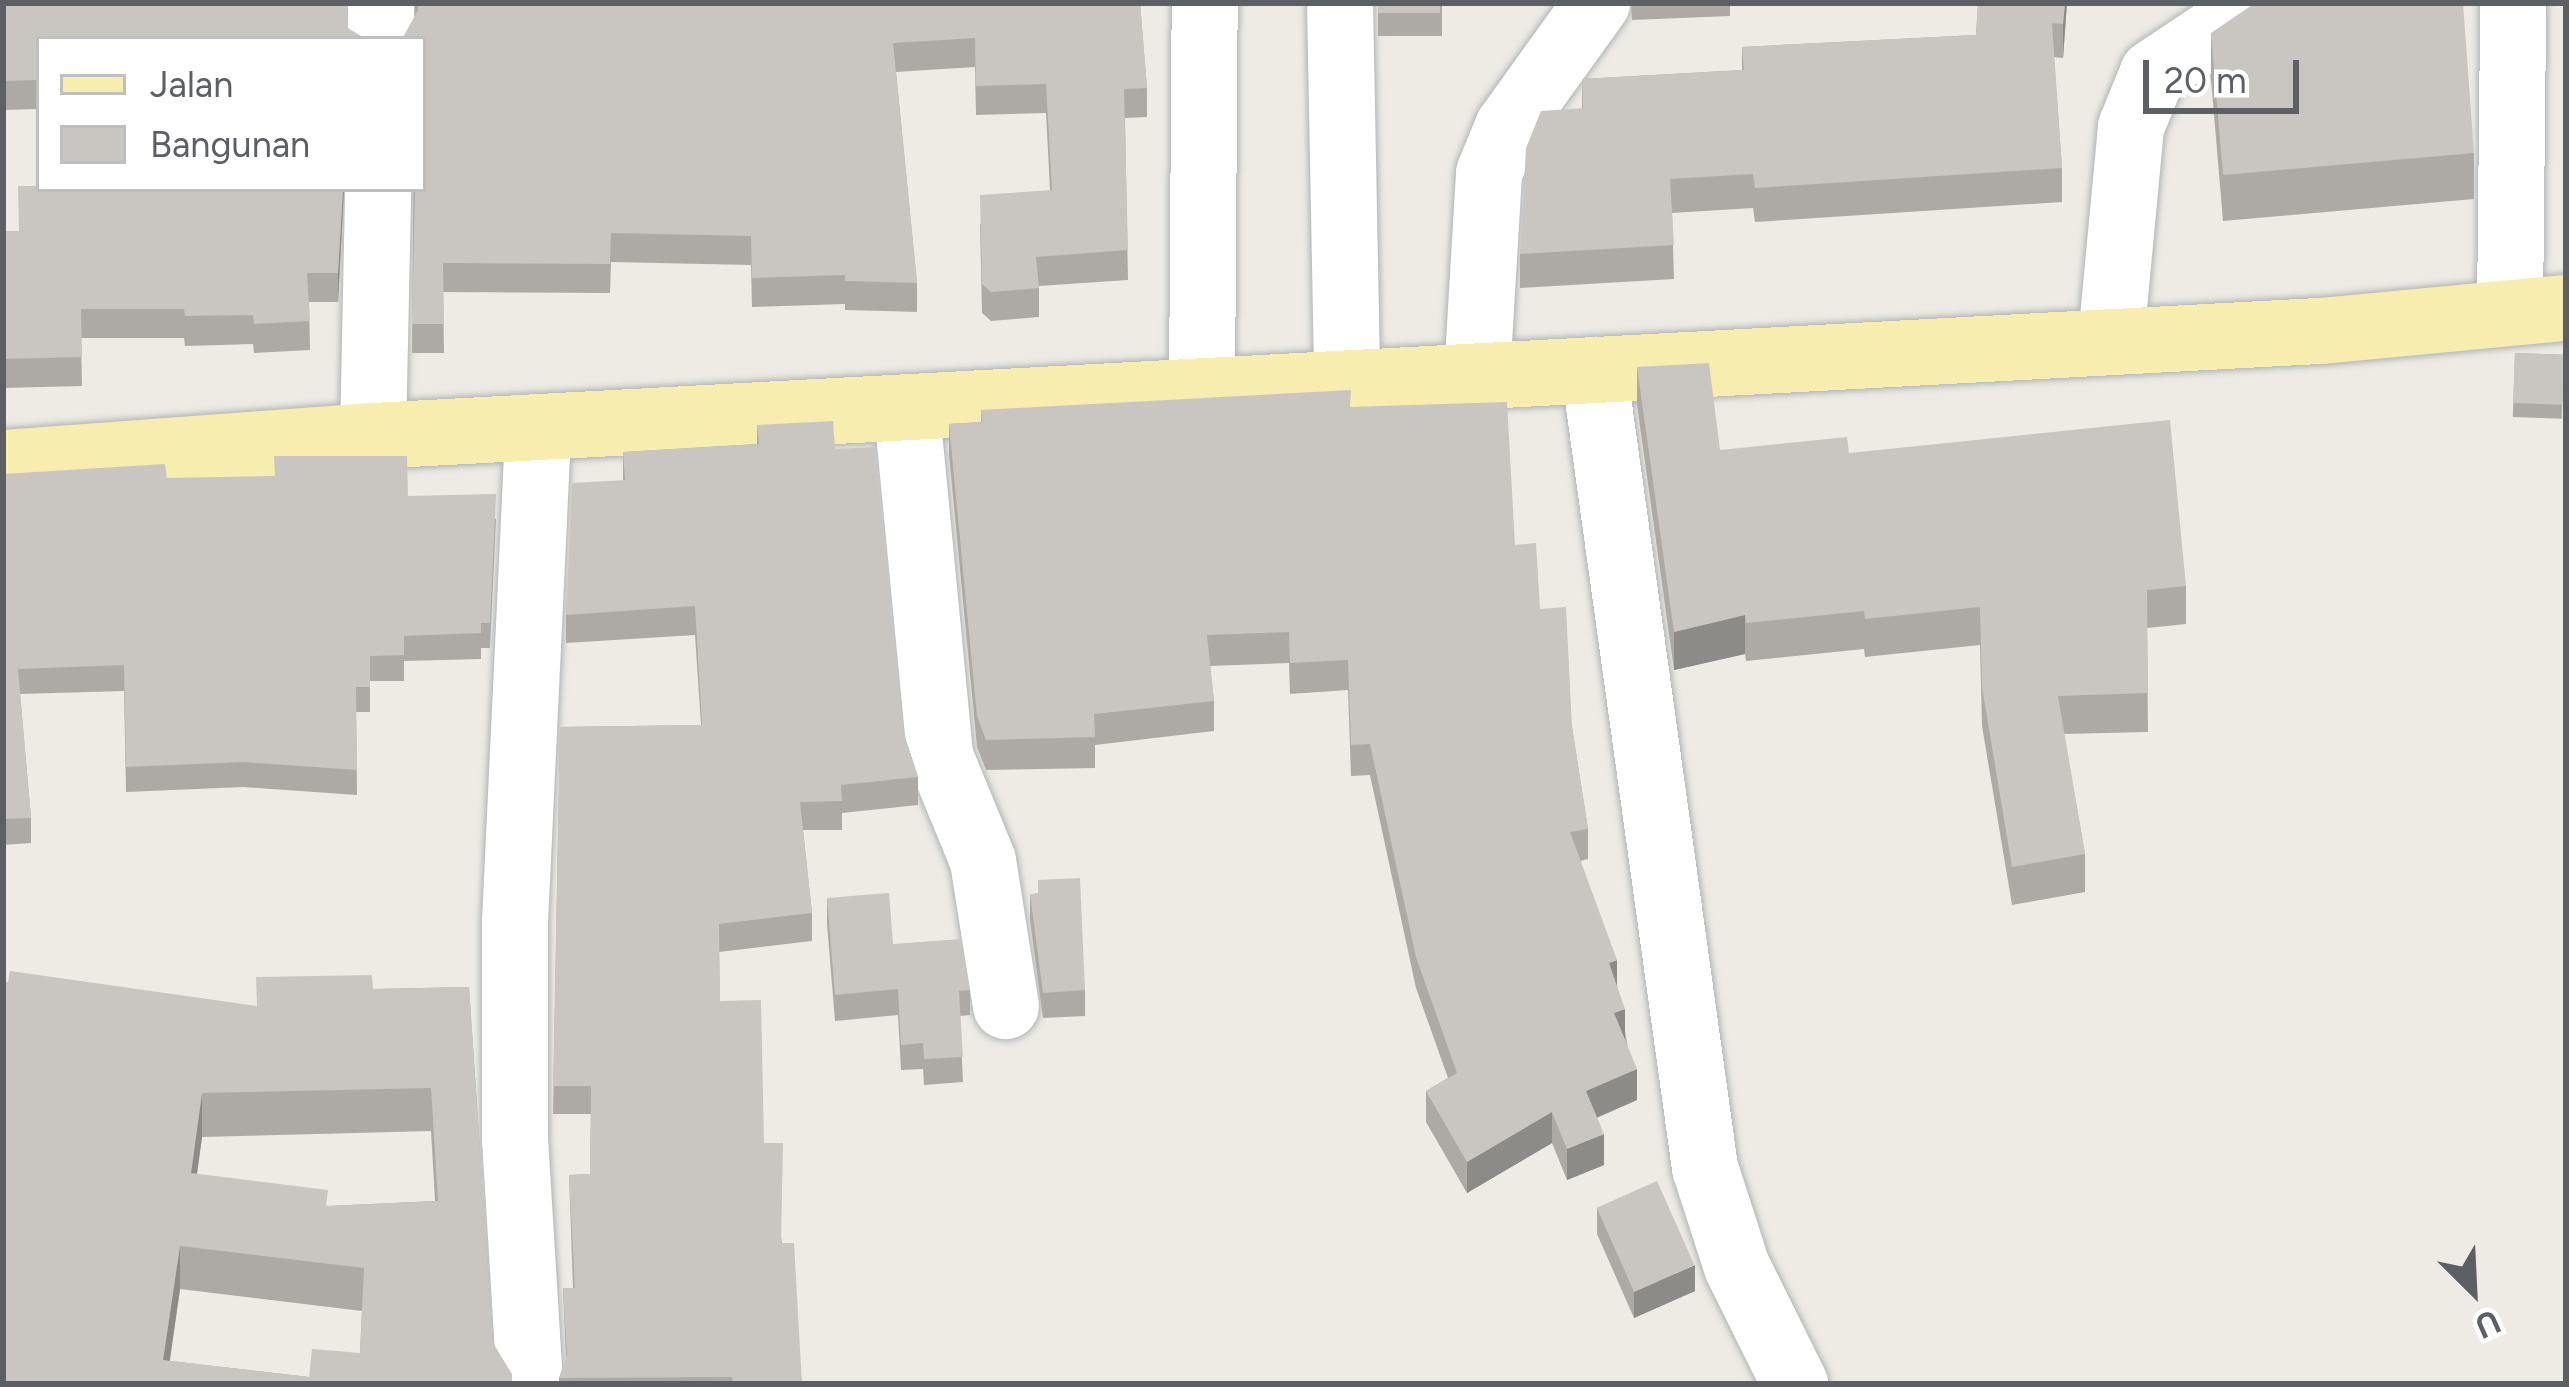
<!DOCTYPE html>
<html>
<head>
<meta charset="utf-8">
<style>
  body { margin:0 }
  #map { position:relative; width:2569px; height:1387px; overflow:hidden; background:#edebe4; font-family:Figtree,sans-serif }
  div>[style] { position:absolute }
  .roads { filter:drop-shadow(0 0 3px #b1b4b8) drop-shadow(0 0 3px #b1b4b8) }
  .minor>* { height:66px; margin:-33px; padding:0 33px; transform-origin:33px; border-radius:33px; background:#fff }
  .major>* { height:66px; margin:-33px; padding:0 33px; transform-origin:33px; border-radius:33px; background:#f7edaf }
  .wall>* { inset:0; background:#adaaa6; transform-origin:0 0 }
  .shaded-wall>* { inset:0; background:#8d8b87 }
  .building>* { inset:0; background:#c9c6c1; transform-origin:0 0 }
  span { translate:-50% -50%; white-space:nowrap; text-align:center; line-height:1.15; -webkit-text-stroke:9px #fff; paint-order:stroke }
  .frame { position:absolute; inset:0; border:6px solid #5c5f63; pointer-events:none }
  .legend { position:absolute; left:36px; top:36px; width:390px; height:156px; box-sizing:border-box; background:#fff; border:3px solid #bebfc1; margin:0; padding:15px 21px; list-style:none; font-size:36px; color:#5c5f63 }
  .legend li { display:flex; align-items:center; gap:24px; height:60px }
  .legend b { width:60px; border:3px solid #bebfc1 }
  .north { position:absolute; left:2413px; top:1231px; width:120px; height:120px; -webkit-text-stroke:9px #fff; paint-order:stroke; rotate:156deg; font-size:33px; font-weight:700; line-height:48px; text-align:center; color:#5c5f63 }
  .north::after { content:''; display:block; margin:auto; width:42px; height:54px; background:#5c5f63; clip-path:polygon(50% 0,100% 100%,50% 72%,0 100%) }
  .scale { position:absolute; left:2143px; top:60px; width:156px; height:54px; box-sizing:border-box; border:6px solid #5c5f63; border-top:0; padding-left:15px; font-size:36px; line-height:42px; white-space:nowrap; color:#5c5f63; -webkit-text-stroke:9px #fff; paint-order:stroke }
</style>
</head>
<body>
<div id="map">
  <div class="roads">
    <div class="minor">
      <i style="left:1340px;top:3px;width:381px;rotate:88.9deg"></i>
      <i style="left:381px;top:39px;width:36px;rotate:-90deg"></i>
      <i style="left:2510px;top:311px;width:308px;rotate:-89.4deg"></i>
      <i style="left:2111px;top:339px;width:213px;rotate:-84.6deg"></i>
      <i style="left:2131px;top:127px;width:58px;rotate:-67.8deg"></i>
      <i style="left:2153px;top:73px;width:126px;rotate:-33.7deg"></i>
      <i style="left:1594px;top:370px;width:806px;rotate:82.08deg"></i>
      <i style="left:1705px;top:1168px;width:104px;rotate:72.1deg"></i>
      <i style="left:1737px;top:1267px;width:131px;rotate:63.6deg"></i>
      <i style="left:1477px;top:376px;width:203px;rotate:-86.6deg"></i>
      <i style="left:1489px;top:173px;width:50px;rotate:-67.6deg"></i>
      <i style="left:1508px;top:127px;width:153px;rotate:-54.3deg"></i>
      <i style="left:1202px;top:391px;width:388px;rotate:-89.6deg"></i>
      <i style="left:907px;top:412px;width:346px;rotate:84.5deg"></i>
      <i style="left:940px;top:756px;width:113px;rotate:67.7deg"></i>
      <i style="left:983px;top:861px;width:147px;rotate:81deg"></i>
      <i style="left:373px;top:436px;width:247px;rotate:-88.8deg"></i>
      <i style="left:530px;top:1384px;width:245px;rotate:-93.5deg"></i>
      <i style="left:515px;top:1139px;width:217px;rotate:-90deg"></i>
      <i style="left:515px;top:922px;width:493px;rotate:-87.3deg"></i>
    </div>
    <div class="major">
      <i style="left:3px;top:463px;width:371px;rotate:-4.2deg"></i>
      <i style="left:373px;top:436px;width:1951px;rotate:-3.09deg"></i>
      <i style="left:2321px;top:331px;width:246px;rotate:-5.4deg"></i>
    </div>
  </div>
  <div class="wall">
    <i style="clip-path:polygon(3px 3px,39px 39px,39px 109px,3px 110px)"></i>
    <i style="clip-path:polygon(415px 3px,1140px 3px,1147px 88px,1147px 117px,1125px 118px,1128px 280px,1039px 286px,1039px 317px,991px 321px,982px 313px,980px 224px,1050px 190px,1046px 113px,976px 115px,975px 67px,896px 72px,917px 283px,917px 312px,845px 310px,845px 304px,752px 307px,751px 265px,611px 262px,610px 293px,443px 292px,444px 353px,412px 353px)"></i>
    <i style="left:1378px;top:3px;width:64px;height:33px"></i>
    <i style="clip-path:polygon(1631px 3px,1730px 3px,1730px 16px,1632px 20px)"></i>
    <i style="clip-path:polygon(1978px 3px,2067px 3px,2063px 58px,2054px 57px,2062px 168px,2062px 202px,1755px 222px,1753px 208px,1672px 213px,1674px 279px,1520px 288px,1520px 254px,1582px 109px,1582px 79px,1742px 70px,1742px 47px,1976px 35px)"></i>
    <i style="clip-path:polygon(2211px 33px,2474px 153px,2474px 199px,2223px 221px,2211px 79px)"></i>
    <i style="clip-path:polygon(37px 186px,344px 189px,338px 302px,309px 302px,310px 350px,254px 353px,253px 344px,185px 346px,184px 338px,81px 338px,82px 386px,3px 388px,3px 231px,19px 231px)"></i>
    <i style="left:2515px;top:353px;width:49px;height:64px;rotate:2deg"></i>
    <i style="clip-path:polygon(1637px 367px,1720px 450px,1849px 453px,2186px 586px,2186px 624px,2147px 628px,2148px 732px,2064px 734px,2085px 854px,2085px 892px,2012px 905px,1982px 726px,1980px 645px,1865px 657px,1864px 649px,1746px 661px,1745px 654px,1674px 670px,1637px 405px)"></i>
    <i style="clip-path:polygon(1351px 407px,1515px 545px,1540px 609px,1572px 727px,1588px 829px,1588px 859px,1580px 861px,1617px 985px,1637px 1100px,1597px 1118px,1604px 1165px,1567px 1180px,1552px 1143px,1467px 1193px,1426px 1122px,1426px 1091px,1448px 1078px,1416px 988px,1370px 775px,1351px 776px,1348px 690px,1290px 694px,1289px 663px,1210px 666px,1214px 701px,1214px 731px,1095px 745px,1095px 768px,986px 770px,977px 747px,949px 455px,949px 424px,981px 422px,981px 410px)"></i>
    <i style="clip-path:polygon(757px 425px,835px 449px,903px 731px,918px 777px,918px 805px,842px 813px,842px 830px,803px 830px,812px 913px,812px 941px,719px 952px,720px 1001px,764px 1143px,782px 1243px,802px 1384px,559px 1384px,559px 1378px,566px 1359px,563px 1288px,573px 1288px,569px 1175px,590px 1174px,591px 1114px,553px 1114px,560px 727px,701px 725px,695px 635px,566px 643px,566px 615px,623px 480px,623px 452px,757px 444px)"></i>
    <i style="clip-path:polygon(3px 474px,167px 478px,408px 496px,496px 519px,490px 648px,481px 648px,481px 659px,404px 661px,404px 681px,370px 681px,370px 712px,356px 712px,357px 795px,243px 787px,126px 792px,124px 691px,20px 694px,31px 818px,31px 843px,3px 845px)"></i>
    <i style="clip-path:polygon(1030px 894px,1085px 990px,1085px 1016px,1043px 1018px,1030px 920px)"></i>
    <i style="clip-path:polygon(827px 898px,893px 944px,970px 990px,970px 1015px,960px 1016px,963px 1082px,924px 1085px,923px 1069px,901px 1070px,898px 1015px,835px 1021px,827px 924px)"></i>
    <i style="clip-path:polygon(evenodd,469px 987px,493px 1343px,512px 1384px,3px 1384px,256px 1006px,373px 989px,469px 987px,431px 1131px,435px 1201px,328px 1206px,197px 1174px,202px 1137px,431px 1131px,469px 987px,180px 1289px,362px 1311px,360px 1353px,309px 1377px,170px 1361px,180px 1289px)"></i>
    <i style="clip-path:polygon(1597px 1208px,1695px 1291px,1634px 1318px,1597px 1234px)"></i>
  </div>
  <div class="shaded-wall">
    <i style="clip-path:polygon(2065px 3px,2067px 3px,2063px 58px,2063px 24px)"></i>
    <i style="clip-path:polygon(343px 189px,344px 189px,338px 302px,338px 273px)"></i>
    <i style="clip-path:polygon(1745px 615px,1745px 654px,1674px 670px,1674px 632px)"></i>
    <i style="clip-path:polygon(1617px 960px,1617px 991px,1609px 963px)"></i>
    <i style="clip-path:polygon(1625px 1009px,1625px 1040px,1614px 1013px)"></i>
    <i style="clip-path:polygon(1637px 1069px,1637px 1100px,1586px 1122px,1586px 1091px)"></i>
    <i style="clip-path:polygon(202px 1093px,202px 1137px,191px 1216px,191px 1173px)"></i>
    <i style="clip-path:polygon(1552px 1112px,1552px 1143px,1467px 1193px,1467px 1162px)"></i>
    <i style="clip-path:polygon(1604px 1134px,1604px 1165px,1567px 1180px,1567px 1149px)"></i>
    <i style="clip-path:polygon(180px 1246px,180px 1289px,166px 1384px,163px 1360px)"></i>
    <i style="clip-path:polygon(1695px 1265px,1695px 1291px,1634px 1318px,1634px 1292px)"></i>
  </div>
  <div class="building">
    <i style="clip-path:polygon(3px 3px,346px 3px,348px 28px,366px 39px,39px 39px,39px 80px,3px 81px)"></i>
    <i style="clip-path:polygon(418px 3px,1140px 3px,1147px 88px,1124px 89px,1128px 250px,1036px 257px,1039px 288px,991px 292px,982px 284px,980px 195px,1052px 190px,1046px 84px,976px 86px,975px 38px,893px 43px,917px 283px,845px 281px,845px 275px,752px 278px,751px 236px,611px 233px,610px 264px,443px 263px,444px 324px,412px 324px,415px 189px,423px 189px,423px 39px,402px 39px,418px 10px)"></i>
    <i style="left:1378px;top:3px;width:62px;height:10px"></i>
    <i style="clip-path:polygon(1978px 3px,2065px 3px,2063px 24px,2052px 23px,2062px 168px,1755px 188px,1753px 174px,1670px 179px,1674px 245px,1520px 254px,1526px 148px,1541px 111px,1583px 108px,1582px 79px,1744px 70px,1742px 47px,1976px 35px)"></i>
    <i style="clip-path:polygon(2255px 3px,2463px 3px,2474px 153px,2223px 175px,2211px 33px)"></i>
    <i style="clip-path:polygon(39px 145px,39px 189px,343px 189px,338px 273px,307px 273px,310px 321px,254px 324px,253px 315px,185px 316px,184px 309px,81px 309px,82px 357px,3px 359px,3px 231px,19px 231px,18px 186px,37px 186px)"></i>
    <i style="left:2515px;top:353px;width:49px;height:50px;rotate:2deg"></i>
    <i style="clip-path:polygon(1709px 363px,1720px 450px,1847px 437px,1849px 453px,2170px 420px,2186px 586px,2147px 590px,2148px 693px,2058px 696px,2085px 854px,2012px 867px,1982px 687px,1980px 607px,1865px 619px,1864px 611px,1746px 623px,1745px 615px,1674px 632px,1637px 367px)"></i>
    <i style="clip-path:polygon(1351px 390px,1350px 407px,1507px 402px,1515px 545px,1536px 543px,1540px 609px,1566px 607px,1572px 727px,1588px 829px,1570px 832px,1617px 960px,1609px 963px,1625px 1009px,1614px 1013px,1637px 1069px,1586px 1091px,1604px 1134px,1567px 1149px,1552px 1112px,1467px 1162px,1426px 1091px,1457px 1073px,1416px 957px,1370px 744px,1351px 745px,1348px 660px,1290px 663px,1289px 632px,1207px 635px,1214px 701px,1094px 714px,1095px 737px,986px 740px,977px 716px,949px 424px,982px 422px,981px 410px)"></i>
    <i style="clip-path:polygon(833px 421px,835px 449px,875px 447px,903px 731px,918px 777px,841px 785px,842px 801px,800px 802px,812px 913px,719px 924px,720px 1001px,761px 1000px,764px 1143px,783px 1143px,781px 1243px,794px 1243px,802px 1384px,733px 1384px,732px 1377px,559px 1378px,567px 1355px,563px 1288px,575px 1288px,569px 1175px,590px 1174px,591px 1086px,553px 1086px,560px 727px,702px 725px,695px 606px,566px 615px,572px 483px,625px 480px,623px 452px,759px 444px,757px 425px)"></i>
    <i style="clip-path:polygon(274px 456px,407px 456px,408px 496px,496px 494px,490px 623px,481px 623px,481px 633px,404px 636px,404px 655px,370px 656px,370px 687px,356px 687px,357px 770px,243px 762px,126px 767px,124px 665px,18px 669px,31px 818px,3px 819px,3px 474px,165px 464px,167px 478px,275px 476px)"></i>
    <i style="clip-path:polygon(1080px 878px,1085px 990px,1043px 993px,1030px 894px,1038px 893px,1038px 880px)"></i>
    <i style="clip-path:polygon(889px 893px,893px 944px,961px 939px,970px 990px,959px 991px,963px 1057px,924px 1059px,923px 1043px,901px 1045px,898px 989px,835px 995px,827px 898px)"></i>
    <i style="clip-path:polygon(evenodd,10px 971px,257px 1006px,256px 977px,372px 975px,373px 989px,469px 987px,493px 1343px,512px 1374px,512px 1384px,3px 1384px,3px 982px,8px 982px,10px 971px,431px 1088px,438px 1201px,326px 1206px,328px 1190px,191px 1173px,202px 1093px,431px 1088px,10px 971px,180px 1246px,364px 1268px,360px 1353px,312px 1349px,309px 1377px,163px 1360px,180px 1246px)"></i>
    <i style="left:1657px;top:1181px;width:92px;height:66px;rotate:66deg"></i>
  </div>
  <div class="frame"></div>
  <ul class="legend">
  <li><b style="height:15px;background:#f7edaf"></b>Jalan</li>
  <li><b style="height:33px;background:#c9c6c1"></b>Bangunan</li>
  </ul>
  <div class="north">U</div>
  <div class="scale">20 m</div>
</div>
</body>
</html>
